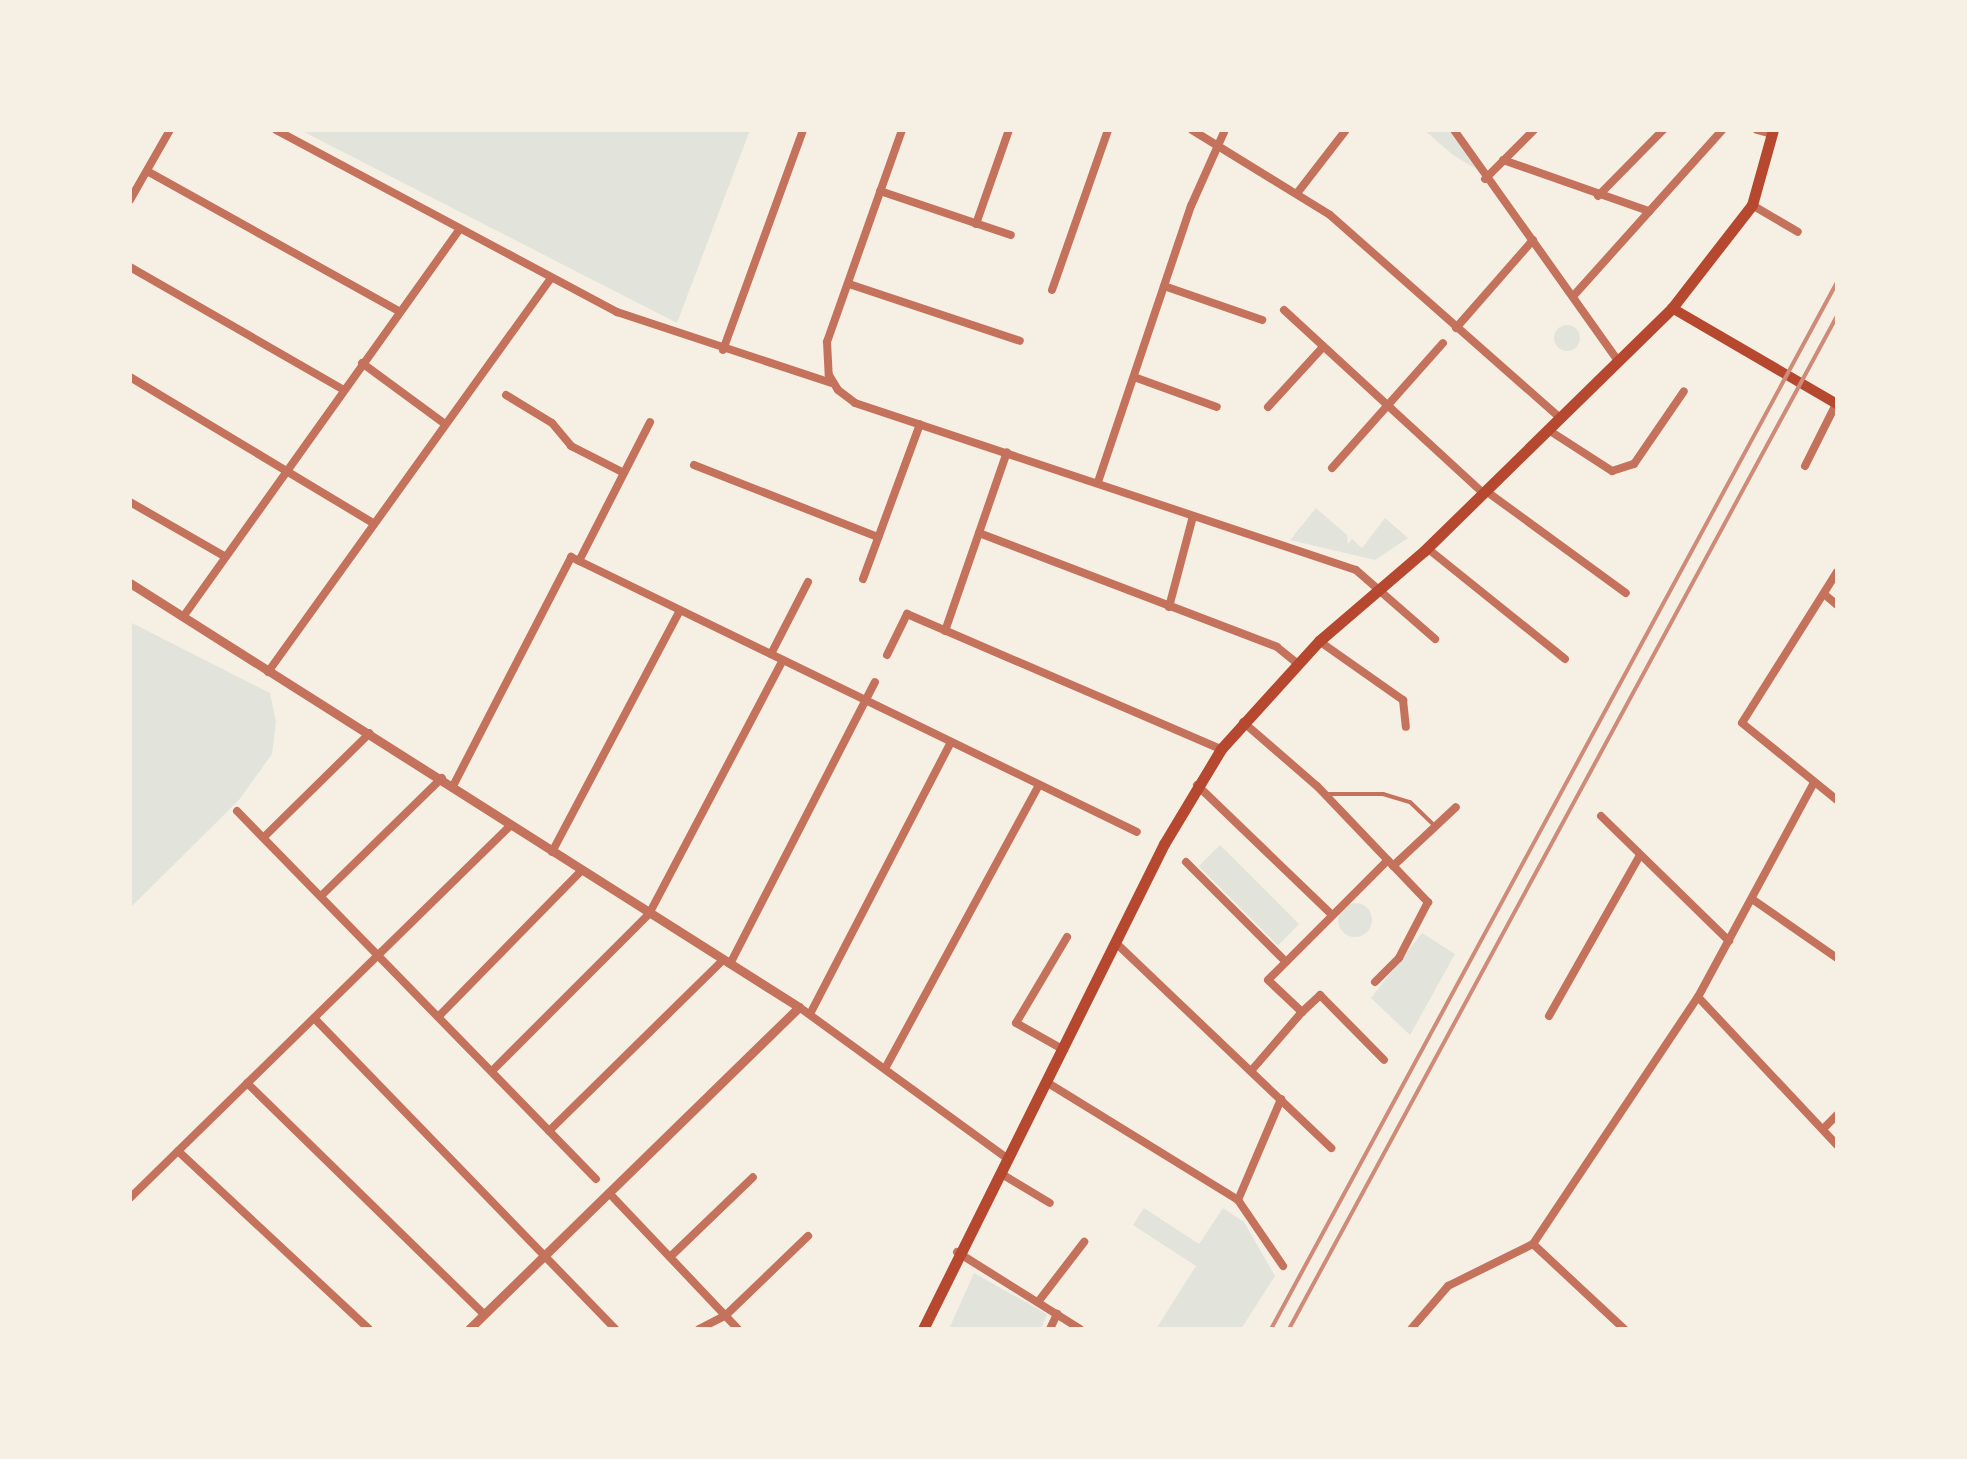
<!DOCTYPE html>
<html>
<head>
<meta charset="utf-8">
<style>
  body { margin:0 }
  #map { position:relative; width:1967px; height:1459px; overflow:hidden; background:#f6efe4; font-family:"Noto Sans",sans-serif }
  div>[style] { position:absolute }
  .green>* { inset:0; background:#e2e4dc; transform-origin:0 0 }
  .round { border-radius:50% }
  .service>* { height:4px; margin:-2px; padding:0 2px; transform-origin:2px; border-radius:2px; background:#c5725c }
  .minor>* { height:8px; margin:-4px; padding:0 4px; transform-origin:4px; border-radius:4px; background:#c5725c }
  .tertiary>* { height:9px; margin:-4.5px; padding:0 4.5px; transform-origin:4.5px; border-radius:4.5px; background:#c5725c }
  .secondary>* { height:10px; margin:-5px; padding:0 5px; transform-origin:5px; border-radius:5px; background:#b5482f }
  .trunk>* { height:11px; margin:-5.5px; padding:0 5.5px; transform-origin:5.5px; border-radius:5.5px; background:#b5482f }
  .rail>* { height:4px; margin:-2px; padding:0 2px; transform-origin:2px; border-radius:2px; background:#cf8b77 }
  span { translate:-50% -50%; white-space:nowrap; text-align:center; line-height:1.15; -webkit-text-stroke:8px #f6efe4; paint-order:stroke }
  .frame { position:absolute; inset:0; border:132px solid #f6efe4; pointer-events:none }
</style>
</head>
<body>
<div id="map">
  <div class="green">
    <i style="clip-path:polygon(300px 130px,750px 130px,677px 323px)"></i>
    <i style="clip-path:polygon(1424px 130px,1454px 130px,1481px 172px,1453px 155px)"></i>
    <i class="round" style="left:1554px;top:325px;width:26px;height:26px"></i>
    <i style="clip-path:polygon(1316px 508px,1347px 535px,1348px 544px,1352px 539px,1362px 548px,1385px 518px,1408px 538px,1375px 560px,1290px 540px)"></i>
    <i style="clip-path:polygon(130px 622px,270px 693px,276px 722px,272px 754px,239px 800px,130px 908px)"></i>
    <i style="left:1220px;top:845px;width:112px;height:30px;rotate:45deg"></i>
    <i class="round" style="left:1338px;top:903px;width:34px;height:34px"></i>
    <i style="clip-path:polygon(1422px 933px,1455px 954px,1410px 1035px,1371px 998px)"></i>
    <i style="clip-path:polygon(1144px 1208px,1199px 1244px,1223px 1208px,1244px 1222px,1275px 1276px,1241px 1329px,1156px 1329px,1196px 1266px,1133px 1225px)"></i>
    <i style="clip-path:polygon(974px 1273px,1047px 1314px,1041px 1329px,949px 1329px)"></i>
  </div>
  <div class="service">
    <i style="left:1329px;top:794px;width:54px"></i>
    <i style="left:1383px;top:794px;width:28px;rotate:17deg"></i>
    <i style="left:1410px;top:802px;width:33px;rotate:44deg"></i>
  </div>
  <div class="minor">
    <i style="left:276px;top:130px;width:387px;rotate:28.1deg"></i>
    <i style="left:617px;top:312px;width:226px;rotate:18.3deg"></i>
    <i style="left:902px;top:130px;width:225px;rotate:109.5deg"></i>
    <i style="left:827px;top:342px;width:33px;rotate:87deg"></i>
    <i style="left:829px;top:375px;width:17px;rotate:59deg"></i>
    <i style="left:838px;top:390px;width:21px;rotate:37deg"></i>
    <i style="left:855px;top:403px;width:528px;rotate:18.43deg"></i>
    <i style="left:1356px;top:570px;width:105px;rotate:41.1deg"></i>
    <i style="left:1192px;top:130px;width:162px;rotate:31.6deg"></i>
    <i style="left:1330px;top:215px;width:308px;rotate:41.4deg"></i>
    <i style="left:1454px;top:130px;width:285px;rotate:54.6deg"></i>
    <i style="left:1757px;top:130px;width:16px;rotate:15deg"></i>
    <i style="left:1503px;top:160px;width:155px;rotate:19.3deg"></i>
    <i style="left:147px;top:171px;width:288px;rotate:29.1deg"></i>
    <i style="left:1485px;top:179px;width:69px;rotate:-45deg"></i>
    <i style="left:880px;top:191px;width:138px;rotate:18.6deg"></i>
    <i style="left:1298px;top:192px;width:78px;rotate:-52.3deg"></i>
    <i style="left:1598px;top:196px;width:93px;rotate:-45.4deg"></i>
    <i style="left:130px;top:200px;width:81px;rotate:-60.3deg"></i>
    <i style="left:1752px;top:205px;width:53px;rotate:30.4deg"></i>
    <i style="left:976px;top:224px;width:100px;rotate:-70.7deg"></i>
    <i style="left:130px;top:267px;width:245px;rotate:29.9deg"></i>
    <i style="left:849px;top:284px;width:180px;rotate:18.4deg"></i>
    <i style="left:1164px;top:286px;width:104px;rotate:19.1deg"></i>
    <i style="left:1052px;top:290px;width:170px;rotate:-70.7deg"></i>
    <i style="left:1576px;top:293px;width:219px;rotate:-48.1deg"></i>
    <i style="left:1284px;top:310px;width:272px;rotate:42.6deg"></i>
    <i style="left:1456px;top:328px;width:117px;rotate:-48.8deg"></i>
    <i style="left:723px;top:350px;width:234px;rotate:-70deg"></i>
    <i style="left:362px;top:363px;width:103px;rotate:36.3deg"></i>
    <i style="left:130px;top:377px;width:283px;rotate:31deg"></i>
    <i style="left:1134px;top:377px;width:88px;rotate:19.9deg"></i>
    <i style="left:506px;top:395px;width:54px;rotate:31.3deg"></i>
    <i style="left:552px;top:423px;width:30px;rotate:50deg"></i>
    <i style="left:571px;top:446px;width:59px;rotate:27deg"></i>
    <i style="left:1268px;top:407px;width:80px;rotate:-47.5deg"></i>
    <i style="left:1550px;top:431px;width:74px;rotate:32.8deg"></i>
    <i style="left:1612px;top:471px;width:23px;rotate:-18deg"></i>
    <i style="left:1634px;top:464px;width:88px;rotate:-55.6deg"></i>
    <i style="left:694px;top:465px;width:198px;rotate:21.4deg"></i>
    <i style="left:1805px;top:466px;width:69px;rotate:-63.4deg"></i>
    <i style="left:1332px;top:468px;width:167px;rotate:-48.4deg"></i>
    <i style="left:1098px;top:482px;width:291px;rotate:-71.4deg"></i>
    <i style="left:1191px;top:206px;width:83px;rotate:-65.9deg"></i>
    <i style="left:1486px;top:491px;width:173px;rotate:36.1deg"></i>
    <i style="left:130px;top:502px;width:108px;rotate:29.9deg"></i>
    <i style="left:979px;top:533px;width:319px;rotate:20.9deg"></i>
    <i style="left:1277px;top:647px;width:26px;rotate:39deg"></i>
    <i style="left:1427px;top:548px;width:177px;rotate:38.8deg"></i>
    <i style="left:579px;top:561px;width:156px;rotate:-62.9deg"></i>
    <i style="left:1837px;top:572px;width:178px;rotate:122.2deg"></i>
    <i style="left:1742px;top:723px;width:122px;rotate:39deg"></i>
    <i style="left:863px;top:579px;width:165px;rotate:-69.8deg"></i>
    <i style="left:1824px;top:594px;width:17px;rotate:40deg"></i>
    <i style="left:1169px;top:607px;width:94px;rotate:-75.2deg"></i>
    <i style="left:183px;top:617px;width:475px;rotate:-54.5deg"></i>
    <i style="left:945px;top:631px;width:189px;rotate:-70.9deg"></i>
    <i style="left:1319px;top:641px;width:103px;rotate:35.1deg"></i>
    <i style="left:1403px;top:700px;width:27px;rotate:84deg"></i>
    <i style="left:771px;top:654px;width:81px;rotate:-62.8deg"></i>
    <i style="left:887px;top:655px;width:46px;rotate:-64deg"></i>
    <i style="left:907px;top:614px;width:342px;rotate:23.3deg"></i>
    <i style="left:268px;top:672px;width:483px;rotate:-54.3deg"></i>
    <i style="left:1243px;top:722px;width:98px;rotate:40.9deg"></i>
    <i style="left:1317px;top:786px;width:161px;rotate:46.3deg"></i>
    <i style="left:1428px;top:902px;width:63px;rotate:117.4deg"></i>
    <i style="left:1399px;top:958px;width:34px;rotate:135deg"></i>
    <i style="left:1197px;top:785px;width:187px;rotate:43.9deg"></i>
    <i style="left:453px;top:786px;width:258px;rotate:-62.7deg"></i>
    <i style="left:571px;top:557px;width:629px;rotate:25.91deg"></i>
    <i style="left:237px;top:811px;width:514px;rotate:45.71deg"></i>
    <i style="left:1601px;top:816px;width:179px;rotate:44.3deg"></i>
    <i style="left:264px;top:837px;width:148px;rotate:-44.5deg"></i>
    <i style="left:552px;top:852px;width:272px;rotate:-62.1deg"></i>
    <i style="left:1186px;top:862px;width:141px;rotate:45deg"></i>
    <i style="left:1286px;top:962px;width:25px;rotate:135deg"></i>
    <i style="left:1268px;top:980px;width:47px;rotate:43.3deg"></i>
    <i style="left:1302px;top:1012px;width:25px;rotate:-43deg"></i>
    <i style="left:1320px;top:995px;width:91px;rotate:45.4deg"></i>
    <i style="left:1393px;top:866px;width:86px;rotate:-43.1deg"></i>
    <i style="left:321px;top:896px;width:169px;rotate:-44.3deg"></i>
    <i style="left:1752px;top:899px;width:103px;rotate:34.8deg"></i>
    <i style="left:1117px;top:944px;width:296px;rotate:43.6deg"></i>
    <i style="left:1286px;top:962px;width:144px;rotate:-45deg"></i>
    <i style="left:730px;top:964px;width:317px;rotate:-62.8deg"></i>
    <i style="left:1698px;top:997px;width:203px;rotate:46.8deg"></i>
    <i style="left:799px;top:1007px;width:258px;rotate:36deg"></i>
    <i style="left:810px;top:1014px;width:306px;rotate:-62.6deg"></i>
    <i style="left:439px;top:1016px;width:203px;rotate:-45.6deg"></i>
    <i style="left:1549px;top:1016px;width:185px;rotate:-60.5deg"></i>
    <i style="left:314px;top:1018px;width:433px;rotate:45.9deg"></i>
    <i style="left:1064px;top:1050px;width:55px;rotate:-150.6deg"></i>
    <i style="left:1016px;top:1023px;width:100px;rotate:-59.3deg"></i>
    <i style="left:887px;top:1065px;width:319px;rotate:-61.5deg"></i>
    <i style="left:492px;top:1071px;width:222px;rotate:-45deg"></i>
    <i style="left:649px;top:914px;width:287px;rotate:-62.2deg"></i>
    <i style="left:1251px;top:1071px;width:78px;rotate:-49.2deg"></i>
    <i style="left:247px;top:1083px;width:331px;rotate:44.3deg"></i>
    <i style="left:1048px;top:1083px;width:223px;rotate:31.6deg"></i>
    <i style="left:1238px;top:1200px;width:80px;rotate:55.7deg"></i>
    <i style="left:1823px;top:1129px;width:20px;rotate:-45deg"></i>
    <i style="left:549px;top:1131px;width:244px;rotate:-44.5deg"></i>
    <i style="left:178px;top:1151px;width:261px;rotate:43deg"></i>
    <i style="left:1000px;top:1173px;width:58px;rotate:31deg"></i>
    <i style="left:609px;top:1193px;width:187px;rotate:46.5deg"></i>
    <i style="left:130px;top:1198px;width:533px;rotate:-44.39deg"></i>
    <i style="left:1238px;top:1200px;width:110px;rotate:-66.9deg"></i>
    <i style="left:1533px;top:1244px;width:125px;rotate:43deg"></i>
    <i style="left:957px;top:1252px;width:145px;rotate:32deg"></i>
    <i style="left:670px;top:1257px;width:115px;rotate:-43.9deg"></i>
    <i style="left:1038px;top:1302px;width:76px;rotate:-52.5deg"></i>
    <i style="left:699px;top:1329px;width:30px;rotate:-27deg"></i>
    <i style="left:726px;top:1315px;width:114px;rotate:-43.9deg"></i>
    <i style="left:1050px;top:1329px;width:17px;rotate:-65deg"></i>
    <i style="left:1411px;top:1329px;width:57px;rotate:-49.3deg"></i>
    <i style="left:1448px;top:1286px;width:95px;rotate:-26.3deg"></i>
    <i style="left:1533px;top:1244px;width:297px;rotate:-56.3deg"></i>
    <i style="left:1698px;top:997px;width:242px;rotate:-61.6deg"></i>
  </div>
  <div class="tertiary">
    <i style="left:130px;top:583px;width:792px;rotate:32.37deg"></i>
    <i style="left:799px;top:1007px;width:461px;rotate:135.7deg"></i>
  </div>
  <div class="secondary">
    <i style="left:1672px;top:308px;width:191px;rotate:30.2deg"></i>
  </div>
  <div class="trunk">
    <i style="left:923px;top:1329px;width:542px;rotate:-63.58deg"></i>
    <i style="left:1164px;top:844px;width:111px;rotate:-59deg"></i>
    <i style="left:1221px;top:749px;width:146px;rotate:-47.8deg"></i>
    <i style="left:1319px;top:641px;width:138px;rotate:-40.6deg"></i>
    <i style="left:1424px;top:551px;width:347px;rotate:-44.4deg"></i>
    <i style="left:1672px;top:308px;width:130px;rotate:-52.2deg"></i>
    <i style="left:1752px;top:205px;width:78px;rotate:-74.4deg"></i>
  </div>
  <div class="rail">
    <i style="left:1271px;top:1329px;width:1190px;rotate:-61.6deg"></i>
    <i style="left:1289px;top:1329px;width:1152px;rotate:-61.59deg"></i>
  </div>
  <div class="frame"></div>
</div>
</body>
</html>
